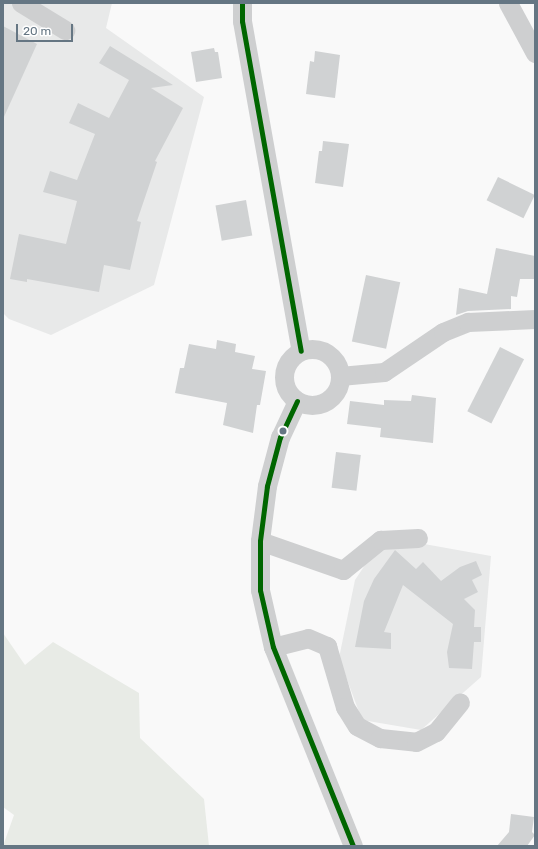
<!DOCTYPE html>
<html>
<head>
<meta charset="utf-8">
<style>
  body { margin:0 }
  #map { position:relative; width:538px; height:849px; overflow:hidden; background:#f9f9f9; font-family:Rubik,sans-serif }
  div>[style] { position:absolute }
  .built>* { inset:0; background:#e8e9e9 }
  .green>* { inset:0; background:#e8ebe6 }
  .building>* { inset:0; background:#d0d2d3; transform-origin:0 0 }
  .minor>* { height:19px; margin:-9.5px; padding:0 9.5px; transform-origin:9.5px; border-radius:9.5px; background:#cecfd0 }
  .minor>.ring { margin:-9.5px; padding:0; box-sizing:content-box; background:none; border:19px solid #cecfd0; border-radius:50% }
  .bus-1>* { height:5px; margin:-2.5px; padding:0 2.5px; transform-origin:2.5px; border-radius:2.5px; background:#060 }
  .dots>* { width:11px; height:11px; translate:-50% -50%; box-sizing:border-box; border:2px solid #fff; border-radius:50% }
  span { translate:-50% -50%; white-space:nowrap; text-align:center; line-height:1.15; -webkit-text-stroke:4px #fff; paint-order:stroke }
  .frame { position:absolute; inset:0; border:4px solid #657683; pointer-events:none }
  .scale { position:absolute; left:16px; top:24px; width:57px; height:18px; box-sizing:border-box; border:2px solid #657683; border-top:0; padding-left:5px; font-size:12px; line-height:14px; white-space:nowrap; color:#657683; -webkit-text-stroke:3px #fff; paint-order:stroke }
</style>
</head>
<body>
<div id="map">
  <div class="built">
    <i style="clip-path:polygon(3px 3px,112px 3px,106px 28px,204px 97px,154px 285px,51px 335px,9px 319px,3px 313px)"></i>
    <i style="clip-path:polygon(413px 542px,491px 556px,481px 677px,421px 730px,362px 720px,339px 658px,355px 580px,377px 547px)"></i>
  </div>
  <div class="green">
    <i style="clip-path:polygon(3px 633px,25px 665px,53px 642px,139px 693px,140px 738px,204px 799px,209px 846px,3px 846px,14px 815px,3px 807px)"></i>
  </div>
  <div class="building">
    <i style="clip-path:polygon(3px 26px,37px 44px,3px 119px)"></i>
    <i style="clip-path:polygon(110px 46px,173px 85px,151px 88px,183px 108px,155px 161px,157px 162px,137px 221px,141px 222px,130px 270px,104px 265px,99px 292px,27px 279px,27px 282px,10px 279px,19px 234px,66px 244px,77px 201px,43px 192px,50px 171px,77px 180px,95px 134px,69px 123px,78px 103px,109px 118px,129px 80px,99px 63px)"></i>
    <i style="clip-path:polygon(214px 48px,215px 52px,218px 52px,222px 78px,196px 82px,191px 52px)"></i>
    <i style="clip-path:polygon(315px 51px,340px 55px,335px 98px,306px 94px,310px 61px,314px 62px)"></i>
    <i style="clip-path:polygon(323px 141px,349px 144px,343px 187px,315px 183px,319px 151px,322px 151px)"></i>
    <i style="left:498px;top:177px;width:41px;height:26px;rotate:26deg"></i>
    <i style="left:246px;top:200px;width:36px;height:31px;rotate:80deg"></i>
    <i style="clip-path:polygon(496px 248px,535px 256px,535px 279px,520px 279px,517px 297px,511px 296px,511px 309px,468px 311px,456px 315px,459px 288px,487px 294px)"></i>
    <i style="left:366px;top:275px;width:35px;height:68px;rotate:12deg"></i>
    <i style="clip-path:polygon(217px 340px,236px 344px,235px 352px,255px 356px,252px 369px,266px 371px,260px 405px,257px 405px,253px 433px,223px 425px,227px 403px,175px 393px,180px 368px,184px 368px,189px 344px,216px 349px)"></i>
    <i style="left:500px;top:347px;width:27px;height:72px;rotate:27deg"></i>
    <i style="clip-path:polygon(412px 395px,436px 398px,433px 443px,380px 437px,381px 428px,347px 424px,350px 401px,384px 405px,384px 400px,411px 401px)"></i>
    <i style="left:336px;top:452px;width:25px;height:36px;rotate:7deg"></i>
    <i style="clip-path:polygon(395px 550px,416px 569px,423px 562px,441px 581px,460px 567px,476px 561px,482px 575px,472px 580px,478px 592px,464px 599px,475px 610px,474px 627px,481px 627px,481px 642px,474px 642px,472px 669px,449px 668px,447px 652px,453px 624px,403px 585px,384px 632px,391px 633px,391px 649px,355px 647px,364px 601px,374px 579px)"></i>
    <i style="clip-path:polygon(511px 814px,534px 817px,532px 832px,535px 835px,527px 846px,497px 846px,509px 832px)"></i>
  </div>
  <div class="minor">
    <i style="left:21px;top:3px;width:52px;rotate:31.5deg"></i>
    <i style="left:242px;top:3px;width:18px;rotate:90deg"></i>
    <i style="left:242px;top:21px;width:335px;rotate:79.9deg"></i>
    <i style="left:508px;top:3px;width:57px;rotate:61.6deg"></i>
    <i class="ring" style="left:284px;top:349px;width:37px;height:37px"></i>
    <i style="left:340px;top:376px;width:44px;rotate:-5.2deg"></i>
    <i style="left:384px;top:372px;width:71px;rotate:-34.1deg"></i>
    <i style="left:443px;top:332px;width:27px;rotate:-22deg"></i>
    <i style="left:468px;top:322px;width:67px;rotate:-2.6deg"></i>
    <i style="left:297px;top:401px;width:40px;rotate:115deg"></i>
    <i style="left:280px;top:437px;width:51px;rotate:104.9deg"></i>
    <i style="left:267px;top:486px;width:55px;rotate:97.3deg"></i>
    <i style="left:260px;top:541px;width:49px;rotate:90deg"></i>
    <i style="left:260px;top:590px;width:58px;rotate:77.2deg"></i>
    <i style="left:273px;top:647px;width:214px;rotate:68.1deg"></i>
    <i style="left:260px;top:541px;width:88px;rotate:19.3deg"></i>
    <i style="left:343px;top:570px;width:48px;rotate:-39deg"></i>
    <i style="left:380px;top:540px;width:38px;rotate:-3deg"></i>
    <i style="left:273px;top:647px;width:36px;rotate:-14deg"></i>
    <i style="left:308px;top:638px;width:21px;rotate:23deg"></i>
    <i style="left:327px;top:646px;width:64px;rotate:73.6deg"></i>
    <i style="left:345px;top:707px;width:22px;rotate:58deg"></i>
    <i style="left:357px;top:726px;width:26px;rotate:28deg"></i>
    <i style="left:380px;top:738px;width:36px;rotate:6deg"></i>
    <i style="left:416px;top:742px;width:22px;rotate:-27deg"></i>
    <i style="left:436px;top:732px;width:38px;rotate:-51deg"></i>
  </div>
  <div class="bus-1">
    <i style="left:242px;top:3px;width:18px;rotate:90deg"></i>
    <i style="left:242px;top:21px;width:335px;rotate:79.9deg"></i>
    <i style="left:297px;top:401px;width:40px;rotate:115deg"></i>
    <i style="left:280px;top:437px;width:51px;rotate:104.9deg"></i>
    <i style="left:267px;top:486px;width:55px;rotate:97.3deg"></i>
    <i style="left:260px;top:541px;width:49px;rotate:90deg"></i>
    <i style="left:260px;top:590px;width:58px;rotate:77.2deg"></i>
    <i style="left:273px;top:647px;width:214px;rotate:68.1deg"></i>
  </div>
  <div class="dots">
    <i style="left:283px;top:431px;background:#657683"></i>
  </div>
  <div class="frame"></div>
  <div class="scale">20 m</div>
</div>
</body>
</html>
